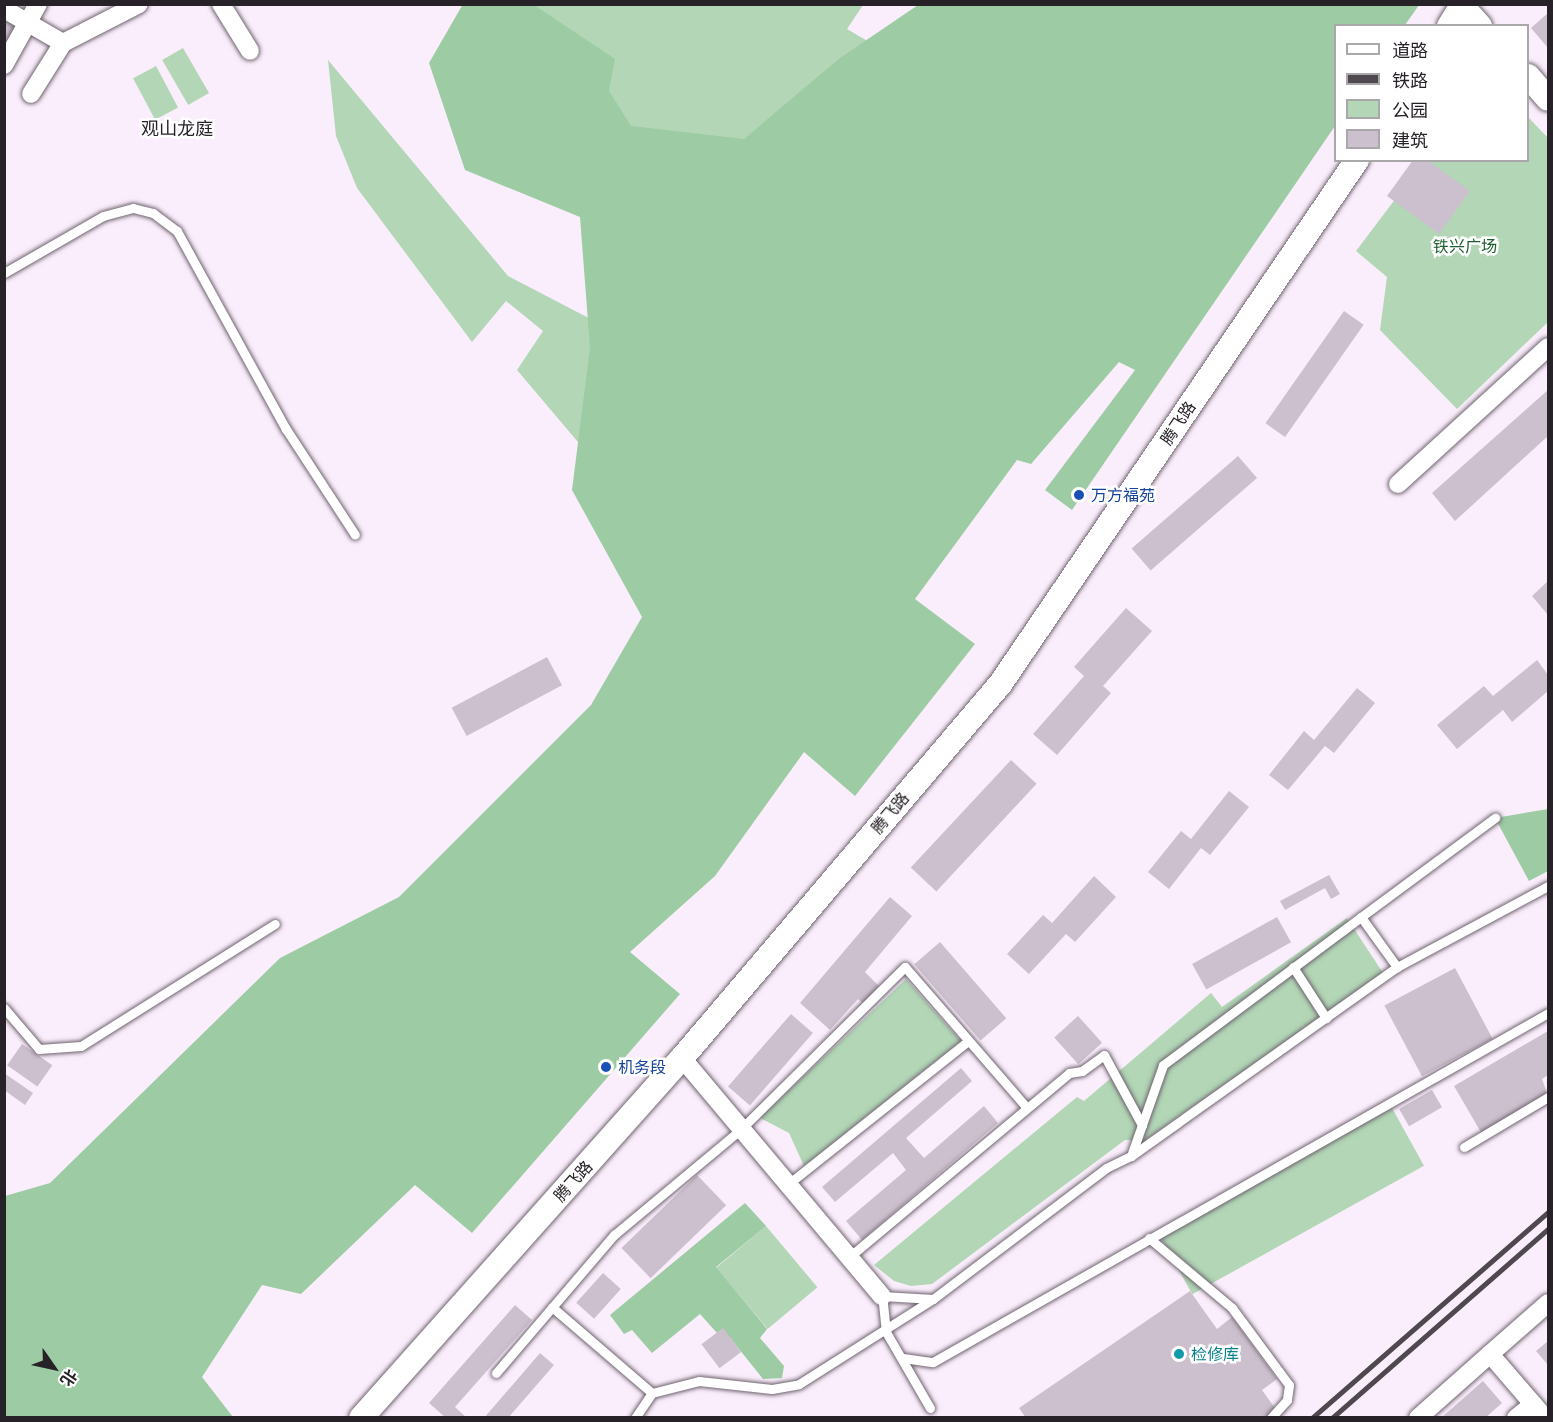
<!DOCTYPE html>
<html>
<head>
<meta charset="utf-8">
<style>
  body { margin:0 }
  #map { position:relative; width:1553px; height:1422px; overflow:hidden; background:#fbeefc; font-family:Inter,"Noto Sans SC",sans-serif }
  div>[style] { position:absolute }
  .green>* { inset:0; background:#b2d6b6; transform-origin:0 0 }
  .forest>* { inset:0; background:#9dcba3 }
  .building>* { inset:0; background:#cdc0ce; transform-origin:0 0 }
  .roads { filter:drop-shadow(0 0 2px #6f6470) drop-shadow(0 0 2px #6f6470) }
  .lane>* { height:9px; margin:-4.5px; padding:0 4.5px; transform-origin:4.5px; border-radius:4.5px; background:#fff }
  .street>* { height:18px; margin:-9px; padding:0 9px; transform-origin:9px; border-radius:9px; background:#fff }
  .secondary>* { height:24px; margin:-12px; padding:0 12px; transform-origin:12px; border-radius:12px; background:#fff }
  .rail>* { height:4.5px; margin:-2.25px; padding:0 2.25px; transform-origin:2.25px; border-radius:2.25px; background:#4f494f }
  .dots>* { width:16px; height:16px; translate:-50% -50%; box-sizing:border-box; border:3px solid #fff; border-radius:50% }
  span { translate:-50% -50%; white-space:nowrap; text-align:center; line-height:1.15; -webkit-text-stroke:5px #fff; paint-order:stroke }
  .park-label { font-size:16px; color:#1e602e }
  .street-label { font-size:16px; color:#272227 }
  .transit-label { font-size:16px; color:#164399 }
  .left { translate:0 -50%; text-align:left }
  .culture-label { font-size:16px; color:#0d838f }
  .neighbourhood-label { font-size:18px; color:#272227 }
  .frame { position:absolute; inset:0; border:6px solid #272227; pointer-events:none }
  .legend { position:absolute; left:1334px; top:24px; width:195px; height:138px; box-sizing:border-box; background:#fff; border:2px solid #a9a7a9; margin:0; padding:8px 10px; list-style:none; font-size:18px; color:#272227 }
  .legend li { display:flex; align-items:center; gap:12px; height:30px }
  .legend b { width:30px; border:2px solid #a9a7a9 }
  .north { position:absolute; left:24px; top:1338px; width:60px; height:60px; -webkit-text-stroke:4px #fff; paint-order:stroke; rotate:124deg; font-size:16px; font-weight:700; line-height:24px; text-align:center; color:#272227 }
  .north::after { content:''; display:block; margin:auto; width:21px; height:27px; background:#272227; clip-path:polygon(50% 0,100% 100%,50% 72%,0 100%) }
</style>
</head>
<body>
<div id="map">
  <div class="green">
    <i style="clip-path:polygon(506px 5px,863px 5px,847px 29px,876px 46px,830px 122px,708px 146px,633px 128px)"></i>
    <i style="left:183px;top:48px;width:52px;height:24px;rotate:60deg"></i>
    <i style="clip-path:polygon(328px 60px,508px 276px,606px 327px,594px 461px,517px 370px,543px 331px,506px 301px,472px 342px,357px 188px,336px 136px)"></i>
    <i style="left:156px;top:66px;width:47px;height:26px;rotate:62deg"></i>
    <i style="clip-path:polygon(1528px 117px,1548px 138px,1548px 322px,1457px 409px,1380px 330px,1387px 277px,1356px 251px,1424px 161px,1528px 160px)"></i>
    <i style="clip-path:polygon(1347px 918px,1383px 973px,1144px 1141px,1125px 1140px,932px 1284px,911px 1286px,894px 1281px,874px 1265px,1077px 1097px,1084px 1101px,1211px 993px,1222px 1007px)"></i>
    <i style="clip-path:polygon(906px 979px,961px 1041px,804px 1166px,789px 1133px,760px 1118px)"></i>
    <i style="left:1392px;top:1108px;width:66px;height:265px;rotate:61deg"></i>
    <i style="left:766px;top:1226px;width:80px;height:65px;rotate:50deg"></i>
  </div>
  <div class="forest">
    <i style="clip-path:polygon(463px 4px,534px 5px,615px 59px,609px 91px,631px 126px,744px 139px,840px 58px,918px 5px,1419px 5px,1405px 25px,1336px 26px,1335px 126px,1072px 510px,1045px 490px,1135px 370px,1119px 362px,1031px 464px,1017px 460px,915px 599px,975px 644px,855px 796px,804px 752px,715px 876px,630px 952px,680px 994px,472px 1233px,415px 1185px,301px 1294px,262px 1285px,202px 1377px,233px 1417px,5px 1417px,5px 1196px,50px 1183px,280px 958px,399px 897px,591px 705px,642px 617px,572px 490px,590px 348px,580px 217px,465px 170px,429px 63px)"></i>
    <i style="clip-path:polygon(1548px 809px,1548px 871px,1529px 881px,1495px 818px)"></i>
    <i style="clip-path:polygon(745px 1203px,766px 1226px,716px 1267px,767px 1329px,760px 1338px,784px 1366px,782px 1378px,763px 1379px,723px 1329px,717px 1333px,700px 1314px,652px 1353px,632px 1330px,624px 1334px,610px 1315px)"></i>
  </div>
  <div class="building">
    <i style="clip-path:polygon(1548px 13px,1548px 48px,1531px 28px)"></i>
    <i style="clip-path:polygon(4px 19px,17px 26px,4px 48px)"></i>
    <i style="clip-path:polygon(1413px 160px,1427px 160px,1470px 191px,1439px 234px,1387px 196px)"></i>
    <i style="left:1344px;top:311px;width:24px;height:137px;rotate:35deg"></i>
    <i style="clip-path:polygon(1548px 390px,1548px 436px,1455px 521px,1432px 493px)"></i>
    <i style="left:1238px;top:456px;width:29px;height:141px;rotate:49deg"></i>
    <i style="clip-path:polygon(1548px 581px,1548px 615px,1532px 596px)"></i>
    <i style="clip-path:polygon(1126px 608px,1152px 631px,1103px 686px,1111px 693px,1057px 755px,1033px 734px,1084px 676px,1074px 667px)"></i>
    <i style="left:547px;top:657px;width:32px;height:108px;rotate:62deg"></i>
    <i style="clip-path:polygon(1537px 660px,1548px 675px,1548px 691px,1512px 722px,1503px 710px,1457px 749px,1437px 725px,1484px 686px,1493px 696px)"></i>
    <i style="clip-path:polygon(1357px 688px,1375px 703px,1334px 753px,1325px 746px,1288px 790px,1269px 775px,1304px 731px,1314px 740px)"></i>
    <i style="left:1011px;top:760px;width:35px;height:147px;rotate:43deg"></i>
    <i style="clip-path:polygon(1229px 791px,1249px 807px,1210px 855px,1201px 848px,1169px 889px,1148px 872px,1181px 831px,1191px 839px)"></i>
    <i style="clip-path:polygon(1329px 875px,1340px 894px,1331px 899px,1325px 888px,1285px 910px,1280px 901px)"></i>
    <i style="clip-path:polygon(1094px 876px,1116px 897px,1075px 942px,1066px 934px,1029px 974px,1007px 954px,1043px 915px,1052px 923px)"></i>
    <i style="clip-path:polygon(890px 897px,912px 916px,865px 972px,879px 986px,863px 1003px,858px 999px,830px 1030px,800px 1003px)"></i>
    <i style="left:1277px;top:917px;width:29px;height:97px;rotate:61deg"></i>
    <i style="left:940px;top:942px;width:101px;height:34px;rotate:49deg"></i>
    <i style="left:1455px;top:968px;width:80px;height:80px;rotate:62deg"></i>
    <i style="left:791px;top:1014px;width:29px;height:96px;rotate:41deg"></i>
    <i style="left:1078px;top:1016px;width:36px;height:32px;rotate:48deg"></i>
    <i style="clip-path:polygon(1548px 1031px,1548px 1075px,1542px 1079px,1548px 1096px,1482px 1134px,1454px 1086px)"></i>
    <i style="left:22px;top:1044px;width:37px;height:26px;rotate:35deg"></i>
    <i style="clip-path:polygon(961px 1068px,972px 1081px,906px 1138px,924px 1158px,984px 1106px,998px 1123px,862px 1240px,846px 1221px,906px 1170px,893px 1153px,835px 1202px,822px 1187px)"></i>
    <i style="clip-path:polygon(4px 1073px,33px 1093px,25px 1105px,4px 1090px)"></i>
    <i style="left:1432px;top:1090px;width:20px;height:38px;rotate:60deg"></i>
    <i style="left:697px;top:1175px;width:42px;height:105px;rotate:46deg"></i>
    <i style="left:603px;top:1273px;width:24px;height:40px;rotate:42deg"></i>
    <i style="clip-path:polygon(1190px 1291px,1217px 1329px,1232px 1317px,1277px 1379px,1262px 1390px,1277px 1411px,1269px 1418px,1026px 1418px,1019px 1408px)"></i>
    <i style="clip-path:polygon(515px 1305px,532px 1320px,455px 1407px,467px 1418px,446px 1418px,429px 1403px)"></i>
    <i style="left:723px;top:1328px;width:30px;height:27px;rotate:53deg"></i>
    <i style="clip-path:polygon(1548px 1341px,1548px 1365px,1536px 1351px)"></i>
    <i style="clip-path:polygon(540px 1353px,554px 1365px,508px 1418px,484px 1418px)"></i>
    <i style="clip-path:polygon(1483px 1381px,1502px 1403px,1485px 1418px,1441px 1418px)"></i>
  </div>
  <div class="roads">
    <div class="lane">
      <i style="left:4px;top:273px;width:114px;rotate:-29.9deg"></i>
      <i style="left:103px;top:216px;width:31px;rotate:-15deg"></i>
      <i style="left:133px;top:208px;width:21px;rotate:14deg"></i>
      <i style="left:153px;top:213px;width:30px;rotate:37deg"></i>
      <i style="left:177px;top:231px;width:226px;rotate:61.2deg"></i>
      <i style="left:286px;top:429px;width:126px;rotate:56.9deg"></i>
      <i style="left:1361px;top:917px;width:167px;rotate:-36.5deg"></i>
      <i style="left:1293px;top:967px;width:61px;rotate:57.1deg"></i>
      <i style="left:4px;top:1008px;width:54px;rotate:49.5deg"></i>
      <i style="left:39px;top:1049px;width:42px;rotate:-4.1deg"></i>
      <i style="left:81px;top:1046px;width:229px;rotate:-32.2deg"></i>
      <i style="left:1464px;top:1147px;width:98px;rotate:-30.8deg"></i>
      <i style="left:1131px;top:1156px;width:96px;rotate:-70.6deg"></i>
      <i style="left:1163px;top:1065px;width:247px;rotate:-36.8deg"></i>
      <i style="left:1361px;top:917px;width:62px;rotate:54.2deg"></i>
      <i style="left:787px;top:1185px;width:231px;rotate:-38.5deg"></i>
      <i style="left:1149px;top:1238px;width:109px;rotate:40.1deg"></i>
      <i style="left:1232px;top:1308px;width:96px;rotate:53.5deg"></i>
      <i style="left:1289px;top:1385px;width:15px;rotate:98deg"></i>
      <i style="left:1287px;top:1400px;width:24px;rotate:132deg"></i>
      <i style="left:848px;top:1258px;width:288px;rotate:-39.9deg"></i>
      <i style="left:1069px;top:1073px;width:13px;rotate:-9deg"></i>
      <i style="left:1082px;top:1071px;width:27px;rotate:-36deg"></i>
      <i style="left:1104px;top:1055px;width:80px;rotate:61.5deg"></i>
      <i style="left:552px;top:1307px;width:132px;rotate:40.7deg"></i>
      <i style="left:652px;top:1393px;width:49px;rotate:-14.3deg"></i>
      <i style="left:699px;top:1381px;width:73px;rotate:6.3deg"></i>
      <i style="left:772px;top:1389px;width:27px;rotate:-10deg"></i>
      <i style="left:799px;top:1384px;width:159px;rotate:-32.4deg"></i>
      <i style="left:933px;top:1299px;width:217px;rotate:-37.1deg"></i>
      <i style="left:1106px;top:1168px;width:28px;rotate:-26deg"></i>
      <i style="left:1131px;top:1156px;width:326px;rotate:-35.4deg"></i>
      <i style="left:1397px;top:967px;width:171px;rotate:-28.2deg"></i>
      <i style="left:903px;top:1358px;width:30px;rotate:8deg"></i>
      <i style="left:933px;top:1362px;width:707px;rotate:-29.57deg"></i>
      <i style="left:496px;top:1373px;width:182px;rotate:-49.5deg"></i>
      <i style="left:614px;top:1235px;width:164px;rotate:-39.8deg"></i>
      <i style="left:740px;top:1130px;width:232px;rotate:-44.7deg"></i>
      <i style="left:905px;top:967px;width:186px;rotate:49.1deg"></i>
      <i style="left:930px;top:1408px;width:88px;rotate:-120.1deg"></i>
      <i style="left:886px;top:1332px;width:36px;rotate:-96deg"></i>
      <i style="left:882px;top:1296px;width:51px;rotate:3.4deg"></i>
      <i style="left:635px;top:1418px;width:30px;rotate:-56deg"></i>
    </div>
    <div class="street">
      <i style="left:221px;top:4px;width:55px;rotate:58.3deg"></i>
      <i style="left:4px;top:9px;width:68px;rotate:30deg"></i>
      <i style="left:63px;top:43px;width:60px;rotate:122.1deg"></i>
      <i style="left:63px;top:43px;width:85px;rotate:-27.2deg"></i>
      <i style="left:4px;top:65px;width:70px;rotate:-60.9deg"></i>
      <i style="left:1398px;top:484px;width:203px;rotate:-42.4deg"></i>
      <i style="left:682px;top:1058px;width:311px;rotate:50deg"></i>
      <i style="left:1490px;top:1354px;width:77px;rotate:-41.3deg"></i>
      <i style="left:1418px;top:1418px;width:96px;rotate:-41.6deg"></i>
      <i style="left:1490px;top:1354px;width:84px;rotate:49.3deg"></i>
      <i style="left:1516px;top:1418px;width:22px;rotate:-39deg"></i>
    </div>
    <div class="secondary">
      <i style="left:1462px;top:6px;width:27px;rotate:48deg"></i>
      <i style="left:1449px;top:26px;width:26px;rotate:-58deg"></i>
      <i style="left:1528px;top:76px;width:30px;rotate:49deg"></i>
      <i style="left:361px;top:1418px;width:482px;rotate:-48.3deg"></i>
      <i style="left:682px;top:1058px;width:492px;rotate:-49.6deg"></i>
      <i style="left:1001px;top:683px;width:633px;rotate:-55.76deg"></i>
    </div>
  </div>
  <div class="rail">
    <i style="left:1312px;top:1418px;width:313px;rotate:-41.1deg"></i>
    <i style="left:1332px;top:1418px;width:287px;rotate:-41.2deg"></i>
  </div>
  <div class="dots">
    <i style="left:1079px;top:495px;background:#1a4fb4"></i>
    <i style="left:606px;top:1067px;background:#1a4fb4"></i>
    <i style="left:1179px;top:1354px;background:#0f9aa8"></i>
  </div>
  <div class="park-label">
    <span style="left:1465px;top:246px">铁兴广场</span>
  </div>
  <div class="street-label">
    <span style="left:1178px;top:423px;rotate:-56deg">腾飞路</span>
    <span style="left:890px;top:813px;rotate:-50deg">腾飞路</span>
    <span style="left:573px;top:1181px;rotate:-48deg">腾飞路</span>
  </div>
  <div class="transit-label">
    <span class="left" style="left:1091px;top:495px">万方福苑</span>
    <span class="left" style="left:618px;top:1067px">机务段</span>
  </div>
  <div class="culture-label">
    <span class="left" style="left:1191px;top:1354px">检修库</span>
  </div>
  <div class="neighbourhood-label">
    <span style="left:177px;top:129px">观山龙庭</span>
  </div>
  <div class="frame"></div>
  <ul class="legend">
  <li><b style="height:8px;background:#fff"></b>道路</li>
  <li><b style="height:8px;background:#4f494f"></b>铁路</li>
  <li><b style="height:16px;background:#b2d6b6"></b>公园</li>
  <li><b style="height:16px;background:#cdc0ce"></b>建筑</li>
  </ul>
  <div class="north">北</div>
</div>
</body>
</html>
